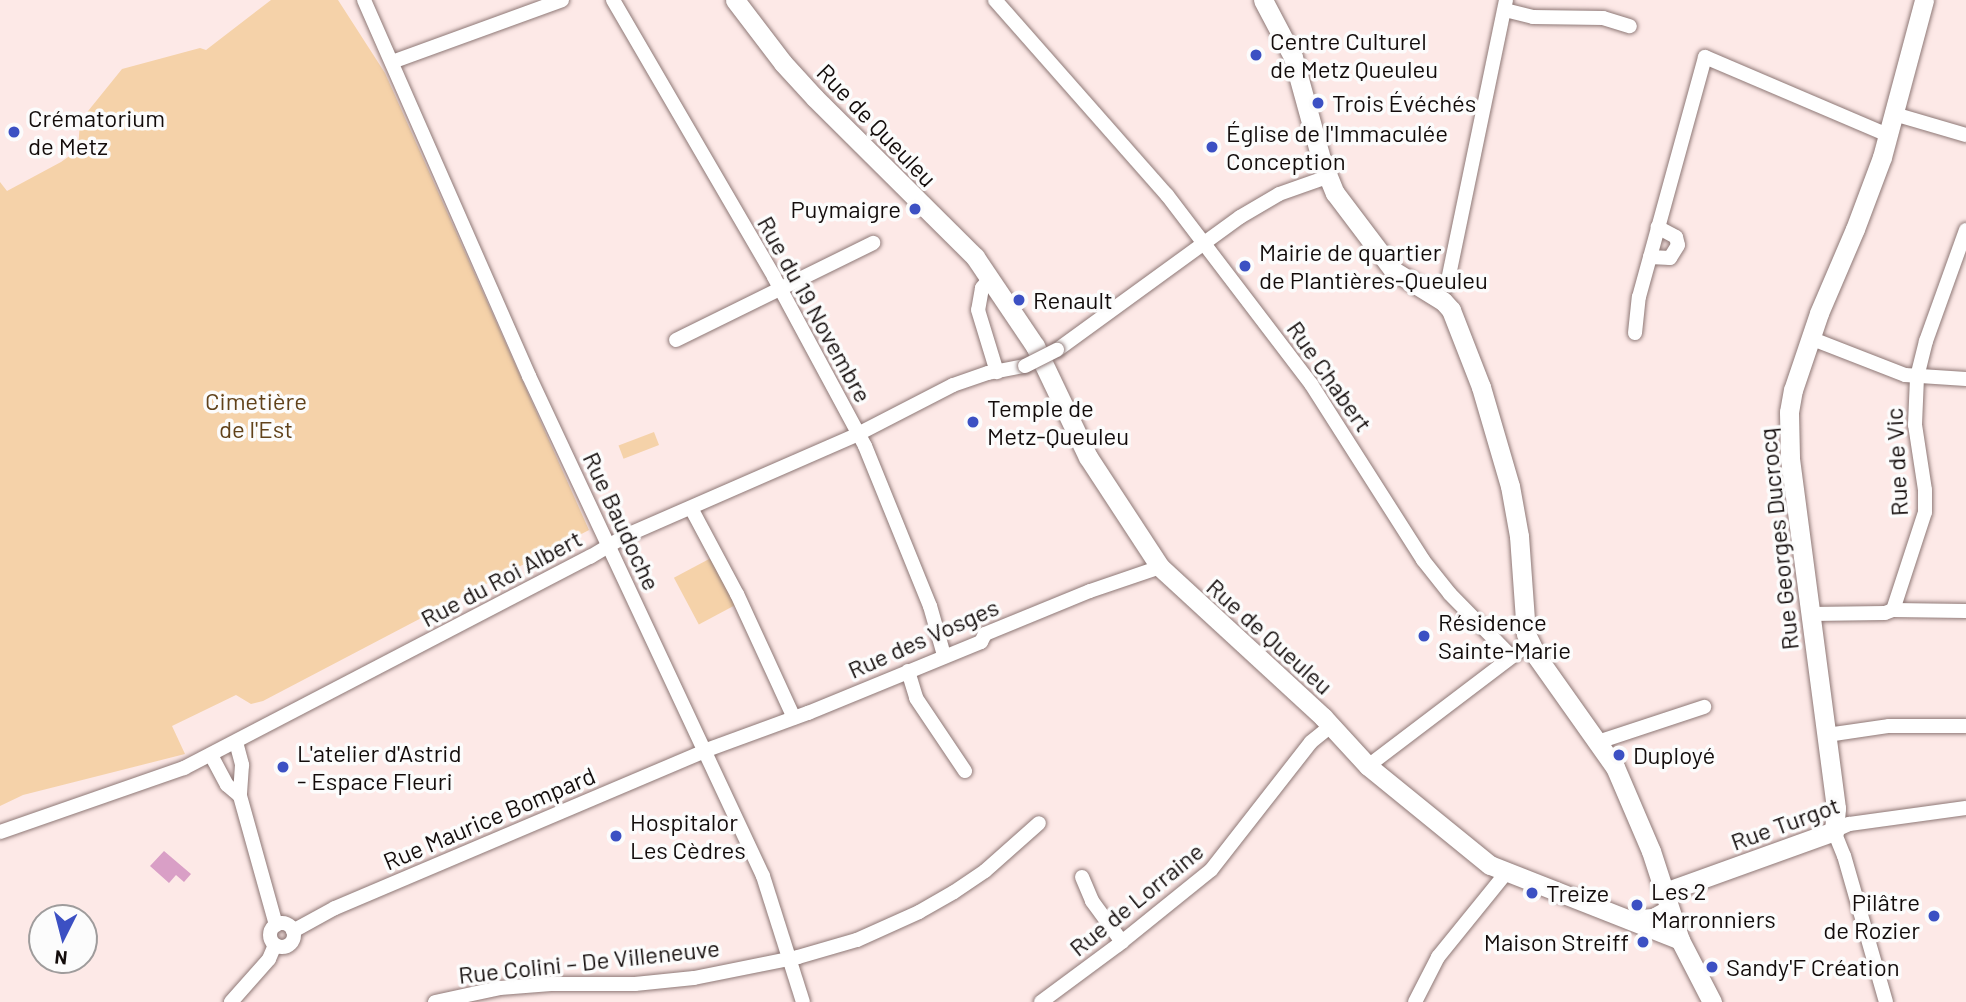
<!DOCTYPE html>
<html>
<head>
<meta charset="utf-8">
<style>
  body { margin:0 }
  #map { position:relative; width:1966px; height:1002px; overflow:hidden; background:#fde9e7; font-family:Barlow,sans-serif }
  div>[style] { position:absolute }
  .green>* { inset:0; background:#f5d2a9; transform-origin:0 0 }
  .water>* { inset:0; background:#d99fc6 }
  .roads { filter:drop-shadow(0 0 2px #8e7876) drop-shadow(0 0 2px #8e7876) }
  .street>* { height:14px; margin:-7px; padding:0 7px; transform-origin:7px; border-radius:7px; background:#fff }
  .street>.ring { margin:-7px; padding:0; box-sizing:content-box; background:none; border:14px solid #fff; border-radius:50% }
  .secondary>* { height:19px; margin:-9.5px; padding:0 9.5px; transform-origin:9.5px; border-radius:9.5px; background:#fff }
  .bridges { filter:drop-shadow(0 0 2px #8e7876) drop-shadow(0 0 2px #8e7876) }
  .street-bridge>* { height:14px; margin:-7px; padding:0 7px; transform-origin:7px; border-radius:7px; background:#fff }
  .dots>* { width:19px; height:19px; translate:-50% -50%; box-sizing:border-box; border:4px solid #fcfcfc; border-radius:50% }
  span { translate:-50% -50%; white-space:nowrap; text-align:center; line-height:1.15; -webkit-text-stroke:7px #fcfcfc; paint-order:stroke }
  .poi-label { font-size:24px; color:#130c0b }
  .left { translate:0 -50%; text-align:left }
  .right { translate:-100% -50%; text-align:right }
  .street-label { font-size:24px; color:#130c0b }
  .park-label { font-size:24px; color:#61421a }
  .north { position:absolute; left:28px; top:904px; width:70px; height:70px; box-sizing:border-box; background:#fcfcfc; border:2px solid #9f9c9c; border-radius:50%; rotate:186deg; font-size:19px; font-weight:700; line-height:28px; text-align:center; color:#130c0b }
  .north::after { content:''; display:block; margin:auto; width:24px; height:32px; background:#3c50c3; clip-path:polygon(50% 0,100% 100%,50% 72%,0 100%) }
</style>
</head>
<body>
<div id="map">
  <div class="green">
    <i style="clip-path:polygon(271px 0,338px 0,385px 73px,589px 530px,263px 701px,251px 704px,236px 695px,172px 726px,185px 754px,23px 795px,0 806px,0 182px,7px 191px,61px 162px,78px 150px,80px 121px,122px 69px,200px 48px,206px 50px)"></i>
    <i style="left:654px;top:432px;width:14px;height:38px;rotate:69deg"></i>
    <i style="left:711px;top:558px;width:53px;height:42px;rotate:62deg"></i>
  </div>
  <div class="water">
    <i style="clip-path:polygon(164px 851px,191px 874px,184px 882px,176px 875px,169px 883px,150px 866px)"></i>
  </div>
  <div class="roads">
    <div class="street">
      <i style="left:364px;top:0;width:411px;rotate:66.3deg"></i>
      <i style="left:529px;top:376px;width:552px;rotate:64.92deg"></i>
      <i style="left:763px;top:876px;width:132px;rotate:72.4deg"></i>
      <i style="left:613px;top:0;width:320px;rotate:59.8deg"></i>
      <i style="left:774px;top:277px;width:192px;rotate:61.7deg"></i>
      <i style="left:865px;top:446px;width:173px;rotate:67.9deg"></i>
      <i style="left:930px;top:606px;width:51px;rotate:74.1deg"></i>
      <i style="left:995px;top:0;width:260px;rotate:48.6deg"></i>
      <i style="left:1167px;top:195px;width:238px;rotate:52.7deg"></i>
      <i style="left:1311px;top:384px;width:209px;rotate:57.5deg"></i>
      <i style="left:1423px;top:560px;width:43px;rotate:51.5deg"></i>
      <i style="left:1450px;top:594px;width:87px;rotate:45.5deg"></i>
      <i style="left:1505px;top:10px;width:29px;rotate:14deg"></i>
      <i style="left:1533px;top:17px;width:70px;rotate:0.8deg"></i>
      <i style="left:1603px;top:18px;width:28px;rotate:17deg"></i>
      <i style="left:392px;top:62px;width:181px;rotate:-20deg"></i>
      <i style="left:1894px;top:114px;width:75px;rotate:16.3deg"></i>
      <i style="left:1650px;top:257px;width:20px;rotate:3deg"></i>
      <i style="left:1670px;top:258px;width:15px;rotate:-58deg"></i>
      <i style="left:1678px;top:245px;width:8px;rotate:-104deg"></i>
      <i style="left:1676px;top:237px;width:21px;rotate:-152deg"></i>
      <i style="left:990px;top:278px;width:13px;rotate:129deg"></i>
      <i style="left:982px;top:288px;width:22px;rotate:100deg"></i>
      <i style="left:978px;top:310px;width:65px;rotate:73deg"></i>
      <i style="left:1447px;top:285px;width:291px;rotate:-78.3deg"></i>
      <i style="left:1635px;top:333px;width:36px;rotate:-84deg"></i>
      <i style="left:1639px;top:297px;width:249px;rotate:-74.6deg"></i>
      <i style="left:1705px;top:57px;width:199px;rotate:23.1deg"></i>
      <i style="left:1810px;top:338px;width:102px;rotate:21.3deg"></i>
      <i style="left:1905px;top:375px;width:61px;rotate:3.8deg"></i>
      <i style="left:676px;top:340px;width:220px;rotate:-26.2deg"></i>
      <i style="left:1057px;top:350px;width:226px;rotate:-36deg"></i>
      <i style="left:1240px;top:217px;width:45px;rotate:-30.5deg"></i>
      <i style="left:1279px;top:194px;width:51px;rotate:-19.5deg"></i>
      <i style="left:691px;top:508px;width:98px;rotate:61.9deg"></i>
      <i style="left:737px;top:594px;width:136px;rotate:65.3deg"></i>
      <i style="left:1893px;top:610px;width:103px;rotate:-71.9deg"></i>
      <i style="left:1925px;top:512px;width:22px;rotate:-90deg"></i>
      <i style="left:1925px;top:490px;width:66px;rotate:-98.7deg"></i>
      <i style="left:1915px;top:425px;width:48px;rotate:-87.6deg"></i>
      <i style="left:1917px;top:377px;width:37px;rotate:-76deg"></i>
      <i style="left:1926px;top:341px;width:118px;rotate:-70.2deg"></i>
      <i style="left:1811px;top:614px;width:74px;rotate:-0.8deg"></i>
      <i style="left:1885px;top:613px;width:9px;rotate:-21deg"></i>
      <i style="left:1893px;top:610px;width:73px;rotate:0.8deg"></i>
      <i style="left:908px;top:671px;width:28px;rotate:73deg"></i>
      <i style="left:916px;top:698px;width:88px;rotate:56.1deg"></i>
      <i style="left:1827px;top:735px;width:63px;rotate:-8.3deg"></i>
      <i style="left:1889px;top:726px;width:77px"></i>
      <i style="left:236px;top:742px;width:24px;rotate:75deg"></i>
      <i style="left:242px;top:765px;width:31px;rotate:94deg"></i>
      <i style="left:240px;top:796px;width:134px;rotate:74.4deg"></i>
      <i style="left:1598px;top:742px;width:112px;rotate:-18.3deg"></i>
      <i style="left:211px;top:755px;width:34px;rotate:62deg"></i>
      <i style="left:227px;top:785px;width:17px;rotate:40deg"></i>
      <i style="left:1368px;top:766px;width:203px;rotate:-37.2deg"></i>
      <i style="left:0;top:832px;width:195px;rotate:-19.2deg"></i>
      <i style="left:184px;top:768px;width:458px;rotate:-27.5deg"></i>
      <i style="left:590px;top:557px;width:41px;rotate:-31deg"></i>
      <i style="left:625px;top:536px;width:254px;rotate:-23.6deg"></i>
      <i style="left:858px;top:434px;width:107px;rotate:-27.3deg"></i>
      <i style="left:953px;top:385px;width:37px;rotate:-19deg"></i>
      <i style="left:988px;top:373px;width:38px;rotate:-11deg"></i>
      <i style="left:1082px;top:877px;width:26px;rotate:67deg"></i>
      <i style="left:1092px;top:901px;width:51px;rotate:53.8deg"></i>
      <i style="left:1629px;top:918px;width:24px;rotate:-5deg"></i>
      <i style="left:1653px;top:916px;width:18px;rotate:-29deg"></i>
      <i class="ring" style="left:270px;top:923px;width:10px;height:10px"></i>
      <i style="left:293px;top:931px;width:48px;rotate:-28.7deg"></i>
      <i style="left:335px;top:908px;width:401px;rotate:-23deg"></i>
      <i style="left:704px;top:751px;width:111px;rotate:-20.1deg"></i>
      <i style="left:808px;top:713px;width:187px;rotate:-22.3deg"></i>
      <i style="left:981px;top:642px;width:9px;rotate:-63deg"></i>
      <i style="left:985px;top:634px;width:113px;rotate:-22.3deg"></i>
      <i style="left:1090px;top:591px;width:74px;rotate:-18.9deg"></i>
      <i style="left:231px;top:1002px;width:57px;rotate:-48.5deg"></i>
      <i style="left:269px;top:959px;width:15px;rotate:-67deg"></i>
      <i style="left:435px;top:1002px;width:66px;rotate:-12.2deg"></i>
      <i style="left:500px;top:988px;width:51px;rotate:-4.5deg"></i>
      <i style="left:551px;top:984px;width:84px"></i>
      <i style="left:635px;top:984px;width:59px;rotate:-5.8deg"></i>
      <i style="left:694px;top:978px;width:106px;rotate:-11.4deg"></i>
      <i style="left:798px;top:957px;width:61px;rotate:-16.1deg"></i>
      <i style="left:857px;top:940px;width:68px;rotate:-24.3deg"></i>
      <i style="left:919px;top:912px;width:40px;rotate:-29.7deg"></i>
      <i style="left:954px;top:892px;width:37px;rotate:-34deg"></i>
      <i style="left:985px;top:871px;width:72px;rotate:-41.6deg"></i>
      <i style="left:1041px;top:1002px;width:96px;rotate:-36.5deg"></i>
      <i style="left:1118px;top:945px;width:119px;rotate:-38.9deg"></i>
      <i style="left:1211px;top:870px;width:162px;rotate:-52deg"></i>
      <i style="left:1311px;top:742px;width:26px;rotate:-39deg"></i>
      <i style="left:1415px;top:1002px;width:51px;rotate:-62.9deg"></i>
      <i style="left:1438px;top:957px;width:108px;rotate:-51deg"></i>
      <i style="left:1886px;top:1002px;width:152px;rotate:-106deg"></i>
      <i style="left:1844px;top:856px;width:27px;rotate:-112deg"></i>
      <i style="left:1834px;top:831px;width:17px;rotate:-25deg"></i>
      <i style="left:1849px;top:824px;width:118px;rotate:-7.8deg"></i>
    </div>
    <div class="secondary">
      <i style="left:735px;top:0;width:79px;rotate:52.7deg"></i>
      <i style="left:783px;top:63px;width:47px;rotate:47.6deg"></i>
      <i style="left:815px;top:98px;width:226px;rotate:44.8deg"></i>
      <i style="left:975px;top:257px;width:107px;rotate:56deg"></i>
      <i style="left:1035px;top:346px;width:123px;rotate:64.5deg"></i>
      <i style="left:1088px;top:457px;width:131px;rotate:56.8deg"></i>
      <i style="left:1160px;top:567px;width:222px;rotate:42.6deg"></i>
      <i style="left:1323px;top:717px;width:67px;rotate:47.4deg"></i>
      <i style="left:1368px;top:766px;width:157px;rotate:39.1deg"></i>
      <i style="left:1490px;top:865px;width:204px;rotate:21.5deg"></i>
      <i style="left:1263px;top:0;width:64px;rotate:62.2deg"></i>
      <i style="left:1293px;top:57px;width:106px;rotate:74.6deg"></i>
      <i style="left:1321px;top:159px;width:37px;rotate:68deg"></i>
      <i style="left:1335px;top:193px;width:98px;rotate:52.9deg"></i>
      <i style="left:1394px;top:271px;width:57px;rotate:31.5deg"></i>
      <i style="left:1443px;top:301px;width:12px;rotate:48deg"></i>
      <i style="left:1451px;top:310px;width:83px;rotate:68.7deg"></i>
      <i style="left:1481px;top:387px;width:103px;rotate:73.7deg"></i>
      <i style="left:1510px;top:486px;width:51px;rotate:79.8deg"></i>
      <i style="left:1519px;top:536px;width:98px;rotate:85.9deg"></i>
      <i style="left:1526px;top:634px;width:25px;rotate:64deg"></i>
      <i style="left:1537px;top:657px;width:135px;rotate:54.7deg"></i>
      <i style="left:1615px;top:767px;width:91px;rotate:66.8deg"></i>
      <i style="left:1651px;top:851px;width:94px;rotate:72deg"></i>
      <i style="left:1680px;top:940px;width:70px;rotate:62.7deg"></i>
      <i style="left:1665px;top:892px;width:180px;rotate:-19.8deg"></i>
      <i style="left:1834px;top:831px;width:23px;rotate:-85deg"></i>
      <i style="left:1836px;top:808px;width:354px;rotate:-97.5deg"></i>
      <i style="left:1790px;top:457px;width:45px;rotate:-91.3deg"></i>
      <i style="left:1789px;top:412px;width:22px;rotate:-80deg"></i>
      <i style="left:1793px;top:390px;width:81px;rotate:-71.3deg"></i>
      <i style="left:1819px;top:313px;width:91px;rotate:-66.8deg"></i>
      <i style="left:1855px;top:229px;width:77px;rotate:-69.4deg"></i>
      <i style="left:1882px;top:157px;width:163px;rotate:-75deg"></i>
    </div>
  </div>
  <div class="bridges">
    <div class="street-bridge">
      <i style="left:1025px;top:366px;width:36px;rotate:-27deg"></i>
    </div>
  </div>
  <div class="dots">
    <i style="left:1256px;top:55px;background:#3c50c3"></i>
    <i style="left:1318px;top:103px;background:#3c50c3"></i>
    <i style="left:14px;top:132px;background:#3c50c3"></i>
    <i style="left:1212px;top:147px;background:#3c50c3"></i>
    <i style="left:915px;top:209px;background:#3c50c3"></i>
    <i style="left:1245px;top:266px;background:#3c50c3"></i>
    <i style="left:1019px;top:300px;background:#3c50c3"></i>
    <i style="left:973px;top:422px;background:#3c50c3"></i>
    <i style="left:1424px;top:636px;background:#3c50c3"></i>
    <i style="left:1619px;top:755px;background:#3c50c3"></i>
    <i style="left:283px;top:767px;background:#3c50c3"></i>
    <i style="left:616px;top:836px;background:#3c50c3"></i>
    <i style="left:1532px;top:893px;background:#3c50c3"></i>
    <i style="left:1637px;top:905px;background:#3c50c3"></i>
    <i style="left:1934px;top:916px;background:#3c50c3"></i>
    <i style="left:1643px;top:942px;background:#3c50c3"></i>
    <i style="left:1712px;top:967px;background:#3c50c3"></i>
  </div>
  <div class="poi-label">
    <span class="left" style="left:1270px;top:55px">Centre Culturel<br>de Metz Queuleu</span>
    <span class="left" style="left:1332px;top:103px">Trois Évéchés</span>
    <span class="left" style="left:28px;top:132px">Crématorium<br>de Metz</span>
    <span class="left" style="left:1226px;top:147px">Église de l'Immaculée<br>Conception</span>
    <span class="right" style="left:901px;top:209px">Puymaigre</span>
    <span class="left" style="left:1259px;top:266px">Mairie de quartier<br>de Plantières-Queuleu</span>
    <span class="left" style="left:1033px;top:300px">Renault</span>
    <span class="left" style="left:987px;top:422px">Temple de<br>Metz-Queuleu</span>
    <span class="left" style="left:1438px;top:636px">Résidence<br>Sainte-Marie</span>
    <span class="left" style="left:297px;top:767px">L'atelier d'Astrid<br>- Espace Fleuri</span>
    <span class="left" style="left:1633px;top:755px">Duployé</span>
    <span class="left" style="left:630px;top:836px">Hospitalor<br>Les Cèdres</span>
    <span class="left" style="left:1651px;top:905px">Les 2<br>Marronniers</span>
    <span class="left" style="left:1546px;top:893px">Treize</span>
    <span class="right" style="left:1920px;top:916px">Pilâtre<br>de Rozier</span>
    <span class="right" style="left:1629px;top:942px">Maison Streiff</span>
    <span class="left" style="left:1726px;top:967px">Sandy'F Création</span>
  </div>
  <div class="street-label">
    <span style="left:877px;top:125px;rotate:46deg">Rue de Queuleu</span>
    <span style="left:815px;top:309px;rotate:61deg">Rue du 19 Novembre</span>
    <span style="left:1330px;top:376px;rotate:55deg">Rue Chabert</span>
    <span style="left:1896px;top:462px;rotate:-93deg">Rue de Vic</span>
    <span style="left:622px;top:521px;rotate:65deg">Rue Baudoche</span>
    <span style="left:1778px;top:539px;rotate:-96deg">Rue Georges Ducrocq</span>
    <span style="left:501px;top:578px;rotate:-28deg">Rue du Roi Albert</span>
    <span style="left:1270px;top:636px;rotate:42deg">Rue de Queuleu</span>
    <span style="left:923px;top:638px;rotate:-24deg">Rue des Vosges</span>
    <span style="left:489px;top:818px;rotate:-23deg">Rue Maurice Bompard</span>
    <span style="left:1785px;top:823px;rotate:-20deg">Rue Turgot</span>
    <span style="left:1136px;top:899px;rotate:-39deg">Rue de Lorraine</span>
    <span style="left:589px;top:961px;rotate:-6deg">Rue Colini – De Villeneuve</span>
  </div>
  <div class="park-label">
    <span style="left:256px;top:415px">Cimetière<br>de l'Est</span>
  </div>
  <div class="north">N</div>
</div>
</body>
</html>
